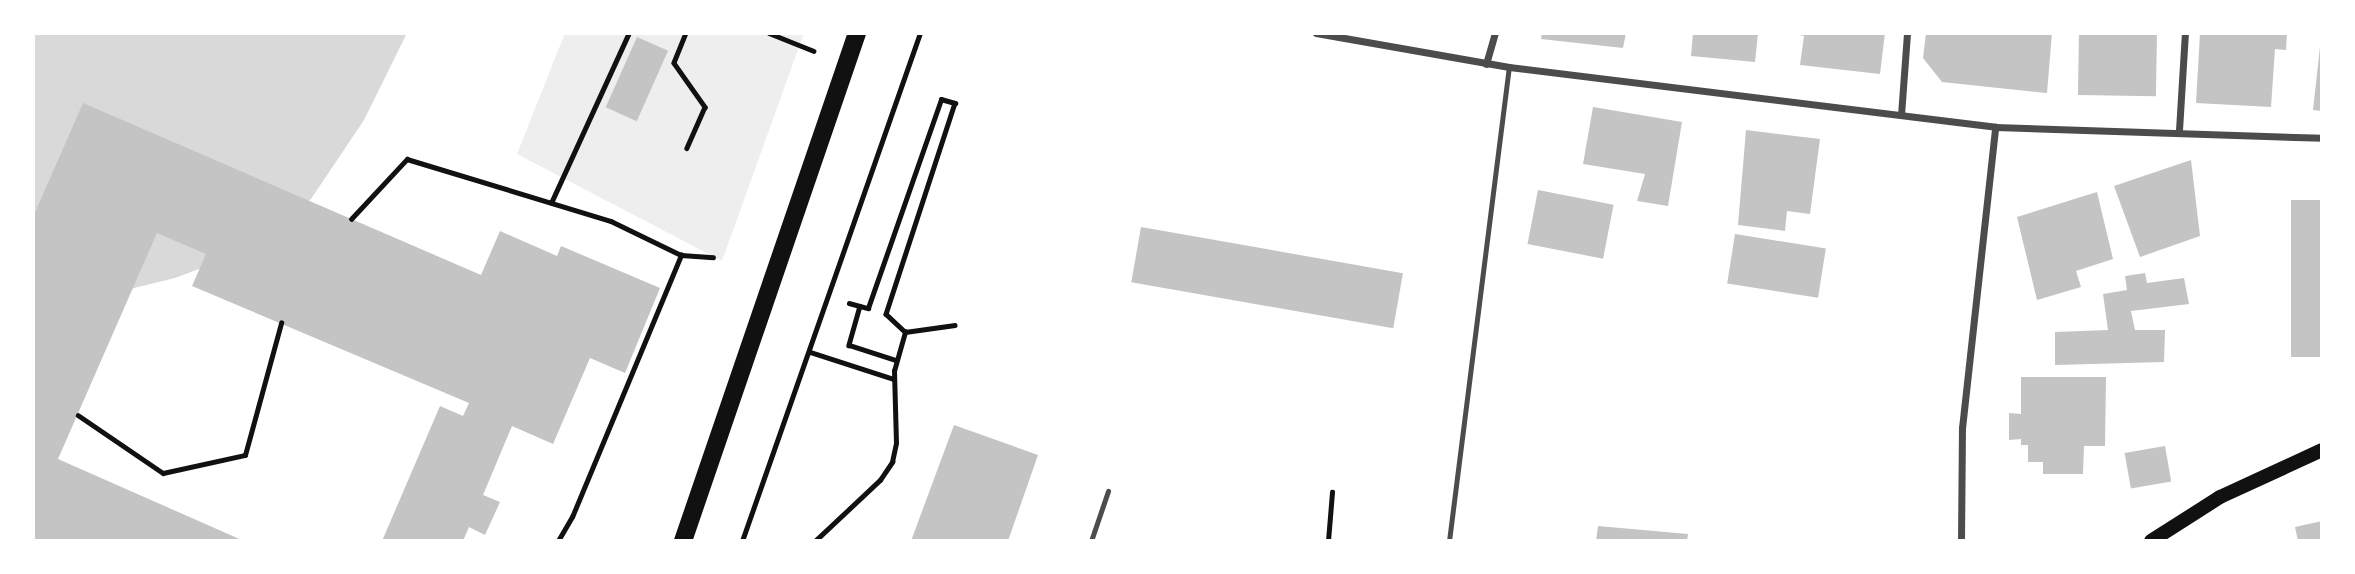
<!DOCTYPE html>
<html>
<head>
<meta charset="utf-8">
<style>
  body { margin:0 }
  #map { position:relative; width:2355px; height:574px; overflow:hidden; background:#fff; font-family:"Sofia Sans Condensed",sans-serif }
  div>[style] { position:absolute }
  .green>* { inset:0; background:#eee }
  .water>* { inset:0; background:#d9d9d9 }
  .building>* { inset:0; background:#c4c4c4; transform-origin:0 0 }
  .path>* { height:4.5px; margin:-2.25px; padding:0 2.25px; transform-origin:2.25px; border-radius:2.25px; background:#111 }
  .service>* { height:5px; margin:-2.5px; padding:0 2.5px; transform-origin:2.5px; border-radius:2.5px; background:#4c4c4c }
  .minor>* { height:7px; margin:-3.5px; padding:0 3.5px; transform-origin:3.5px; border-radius:3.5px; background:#4c4c4c }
  .secondary>* { height:14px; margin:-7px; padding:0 7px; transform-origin:7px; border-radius:7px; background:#111 }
  .primary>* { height:18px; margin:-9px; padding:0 9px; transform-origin:9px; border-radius:9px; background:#111 }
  span { translate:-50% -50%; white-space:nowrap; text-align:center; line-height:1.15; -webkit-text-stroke:7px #fff; paint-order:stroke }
  .frame { position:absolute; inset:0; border:35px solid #fff; pointer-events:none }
</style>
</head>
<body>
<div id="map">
  <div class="green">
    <i style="clip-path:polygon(565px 33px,804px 33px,722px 261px,517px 154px)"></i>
  </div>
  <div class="water">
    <i style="clip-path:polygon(33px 33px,407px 33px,364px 120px,311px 199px,247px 251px,175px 278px,65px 305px,33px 304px)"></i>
  </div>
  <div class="building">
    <i style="clip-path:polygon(1542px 33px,1626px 33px,1623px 48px,1541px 39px)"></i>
    <i style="clip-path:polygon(1693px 33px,1758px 33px,1755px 62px,1691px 56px)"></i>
    <i style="clip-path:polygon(1791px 33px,1885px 33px,1880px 74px,1800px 65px,1804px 36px)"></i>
    <i style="clip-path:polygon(1926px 33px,2052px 33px,2047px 93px,1942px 82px,1923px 58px)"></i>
    <i style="left:2079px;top:33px;width:78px;height:62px;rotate:1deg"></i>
    <i style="clip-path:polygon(2200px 33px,2287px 33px,2286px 50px,2275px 49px,2271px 107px,2196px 103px)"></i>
    <i style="left:637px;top:37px;width:34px;height:77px;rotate:24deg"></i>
    <i style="clip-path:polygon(2320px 47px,2322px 47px,2322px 111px,2313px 110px)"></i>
    <i style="clip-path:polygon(83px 103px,481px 275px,500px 231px,557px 256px,561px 246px,660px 288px,625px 373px,590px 358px,553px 444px,512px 426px,483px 495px,500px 502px,485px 535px,469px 527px,463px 541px,382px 541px,440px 406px,463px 416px,469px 403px,192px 286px,206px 254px,157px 233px,58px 459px,244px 541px,33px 541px,33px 217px)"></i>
    <i style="clip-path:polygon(1593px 107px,1682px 122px,1668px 206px,1637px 201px,1645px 174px,1583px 164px)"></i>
    <i style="clip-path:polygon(1746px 130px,1820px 139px,1810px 214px,1787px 211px,1785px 231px,1738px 225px)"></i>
    <i style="clip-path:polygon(2191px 160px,2200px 236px,2140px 257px,2114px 186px)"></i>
    <i style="left:1538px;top:190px;width:77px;height:55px;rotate:11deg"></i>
    <i style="clip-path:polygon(2097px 192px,2113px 259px,2076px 271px,2081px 287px,2037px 300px,2017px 217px)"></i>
    <i style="left:2291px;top:200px;width:31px;height:157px"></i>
    <i style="left:1141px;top:227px;width:266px;height:56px;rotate:10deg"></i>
    <i style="left:1735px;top:234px;width:92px;height:50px;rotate:9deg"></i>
    <i style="clip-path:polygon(2145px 273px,2147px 283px,2184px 278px,2189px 304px,2131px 311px,2135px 330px,2165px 330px,2164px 362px,2055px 365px,2055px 332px,2108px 330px,2103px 294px,2127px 290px,2125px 276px)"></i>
    <i style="clip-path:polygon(2021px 377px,2106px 377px,2105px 446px,2084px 446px,2083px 474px,2043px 474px,2043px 462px,2028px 462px,2028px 445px,2021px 445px,2021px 439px,2009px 440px,2009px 413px,2021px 414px)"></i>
    <i style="clip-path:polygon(954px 425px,1038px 455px,1008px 541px,911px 541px)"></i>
    <i style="left:2165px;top:446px;width:36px;height:41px;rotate:80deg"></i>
    <i style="clip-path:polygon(2322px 521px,2322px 541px,2298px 541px,2295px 527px)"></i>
    <i style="clip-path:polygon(1598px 526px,1688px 534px,1687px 541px,1596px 541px)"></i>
  </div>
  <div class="path">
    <i style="left:686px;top:33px;width:32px;rotate:112deg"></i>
    <i style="left:674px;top:63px;width:54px;rotate:54.8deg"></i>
    <i style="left:705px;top:107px;width:45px;rotate:113.7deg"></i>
    <i style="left:769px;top:33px;width:48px;rotate:21.8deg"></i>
    <i style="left:551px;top:203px;width:187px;rotate:-65.4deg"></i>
    <i style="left:351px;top:219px;width:82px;rotate:-47deg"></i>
    <i style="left:407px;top:159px;width:213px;rotate:16.9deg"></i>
    <i style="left:611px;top:221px;width:78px;rotate:25.9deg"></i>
    <i style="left:681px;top:255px;width:32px;rotate:4deg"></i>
    <i style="left:849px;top:303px;width:20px;rotate:15deg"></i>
    <i style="left:868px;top:308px;width:221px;rotate:-70.7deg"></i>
    <i style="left:941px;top:99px;width:15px;rotate:16deg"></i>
    <i style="left:955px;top:103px;width:222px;rotate:108.1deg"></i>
    <i style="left:886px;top:314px;width:26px;rotate:43deg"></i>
    <i style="left:860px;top:306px;width:41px;rotate:105.8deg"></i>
    <i style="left:849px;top:345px;width:49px;rotate:17.7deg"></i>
    <i style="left:810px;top:352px;width:88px;rotate:17.8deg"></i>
    <i style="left:78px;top:415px;width:103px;rotate:34.3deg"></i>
    <i style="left:163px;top:473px;width:84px;rotate:-12.4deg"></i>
    <i style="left:245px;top:455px;width:137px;rotate:-74.7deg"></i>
    <i style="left:558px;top:541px;width:28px;rotate:-60deg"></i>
    <i style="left:572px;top:517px;width:284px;rotate:-67.4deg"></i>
    <i style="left:742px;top:541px;width:538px;rotate:-70.69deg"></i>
    <i style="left:815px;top:541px;width:89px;rotate:-43.2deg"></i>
    <i style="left:880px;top:480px;width:22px;rotate:-56deg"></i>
    <i style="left:892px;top:462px;width:19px;rotate:-78deg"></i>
    <i style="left:896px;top:443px;width:72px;rotate:-91.6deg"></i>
    <i style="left:894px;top:371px;width:41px;rotate:-74.2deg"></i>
    <i style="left:905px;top:332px;width:50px;rotate:-8deg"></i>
    <i style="left:1328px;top:541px;width:49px;rotate:-85.3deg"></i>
  </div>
  <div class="service">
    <i style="left:1091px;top:541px;width:53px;rotate:-71.2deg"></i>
    <i style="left:1449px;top:541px;width:478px;rotate:-82.8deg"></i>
  </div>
  <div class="minor">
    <i style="left:1316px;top:33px;width:196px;rotate:10deg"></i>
    <i style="left:1509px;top:67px;width:490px;rotate:7deg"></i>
    <i style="left:1995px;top:127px;width:327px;rotate:1.9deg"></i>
    <i style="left:1486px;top:64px;width:32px;rotate:-74deg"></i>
    <i style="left:1901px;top:115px;width:82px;rotate:-85.8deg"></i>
    <i style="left:2179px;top:130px;width:97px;rotate:-86.5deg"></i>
    <i style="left:1961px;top:541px;width:113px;rotate:-89.5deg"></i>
    <i style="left:1962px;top:428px;width:303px;rotate:-83.7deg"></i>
  </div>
  <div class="secondary">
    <i style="left:2151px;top:541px;width:82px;rotate:-32.5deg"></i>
    <i style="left:2220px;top:497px;width:112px;rotate:-24.7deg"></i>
  </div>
  <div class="primary">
    <i style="left:683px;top:541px;width:537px;rotate:-71.09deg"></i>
  </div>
  <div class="frame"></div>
</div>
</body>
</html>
